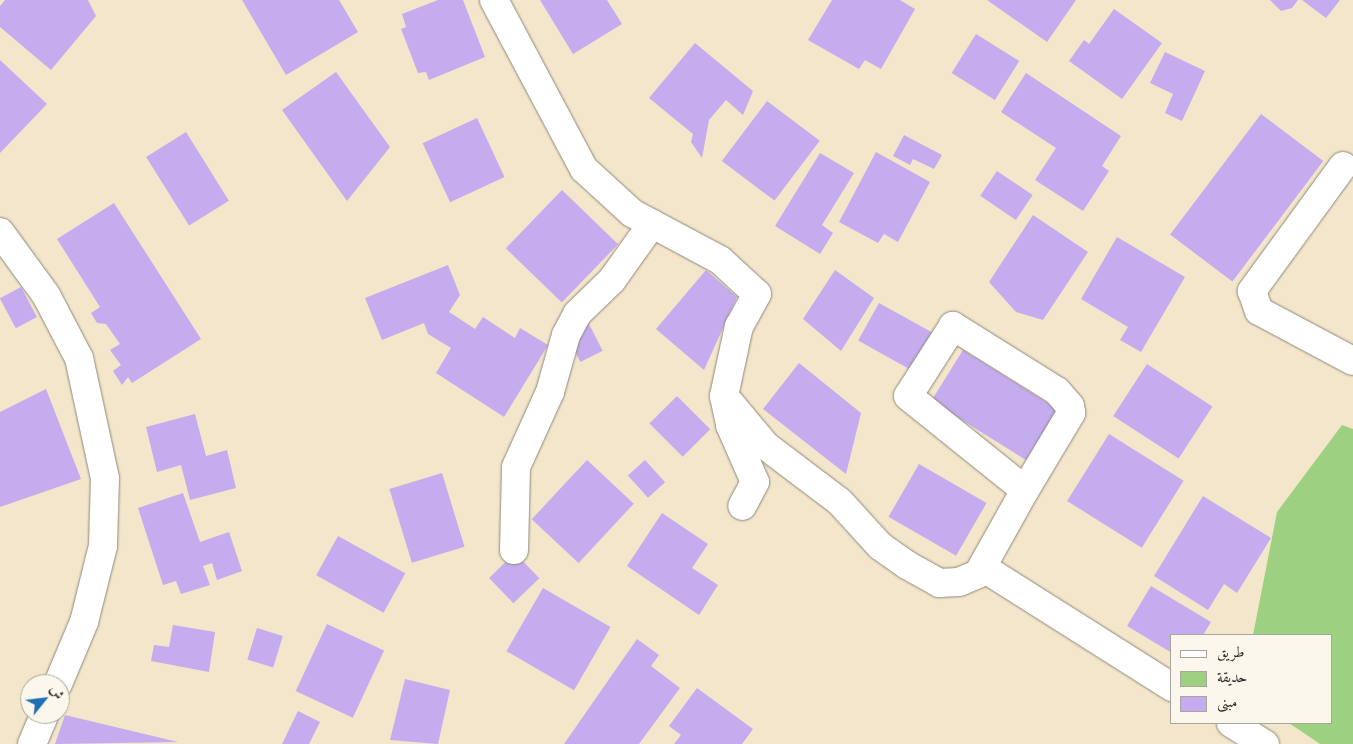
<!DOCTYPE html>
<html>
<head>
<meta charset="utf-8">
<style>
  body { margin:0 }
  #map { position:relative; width:1353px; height:744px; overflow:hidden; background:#f3e6cb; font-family:"Gentium Book Plus",Amiri,serif }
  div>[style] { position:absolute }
  .green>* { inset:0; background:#9dd181 }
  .building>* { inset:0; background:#c4acee; transform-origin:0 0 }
  .roads { filter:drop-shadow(0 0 1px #8f887b) drop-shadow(0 0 1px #8f887b) }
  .minor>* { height:28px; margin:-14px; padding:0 14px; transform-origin:14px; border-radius:14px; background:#fff }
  span { translate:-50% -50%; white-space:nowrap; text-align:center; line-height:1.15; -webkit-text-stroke:4px #fbf7ec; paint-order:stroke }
  .legend { position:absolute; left:1170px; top:634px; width:162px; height:90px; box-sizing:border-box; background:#fbf7ec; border:1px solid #a8a59f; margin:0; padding:6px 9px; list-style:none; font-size:15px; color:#2b2b2b }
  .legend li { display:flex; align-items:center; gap:10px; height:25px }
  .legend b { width:25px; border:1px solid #a8a59f }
  .north { position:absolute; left:20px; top:674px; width:50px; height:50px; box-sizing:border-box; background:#fbf7ec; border:1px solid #a8a59f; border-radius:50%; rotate:61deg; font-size:14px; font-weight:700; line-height:20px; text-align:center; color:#2b2b2b }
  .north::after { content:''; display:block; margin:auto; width:18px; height:22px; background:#1f6fb2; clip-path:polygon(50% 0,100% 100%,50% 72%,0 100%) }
</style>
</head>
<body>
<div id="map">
  <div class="green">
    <i style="clip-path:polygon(1342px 425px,1353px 429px,1353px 744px,1320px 744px,1289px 723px,1332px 723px,1332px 635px,1253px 635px,1277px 512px)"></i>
  </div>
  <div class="building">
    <i style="clip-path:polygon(5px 0,88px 0,96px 16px,51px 70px,0 27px,0 6px)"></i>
    <i style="clip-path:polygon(242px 0,339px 0,358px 32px,286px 75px)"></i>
    <i style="clip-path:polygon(438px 0,463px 0,485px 57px,429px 80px,426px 72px,418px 73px,401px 29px,406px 27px,402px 14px)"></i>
    <i style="clip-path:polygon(540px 0,607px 0,622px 24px,573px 54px)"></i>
    <i style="clip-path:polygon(832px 0,900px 0,915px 9px,881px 69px,865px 60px,859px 69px,808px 40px)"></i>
    <i style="clip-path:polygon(987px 0,1076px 0,1047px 42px)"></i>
    <i style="clip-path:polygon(1270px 0,1298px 0,1292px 8px,1281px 11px)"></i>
    <i style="clip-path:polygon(1302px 0,1340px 0,1326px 18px)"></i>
    <i style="clip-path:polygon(1114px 9px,1162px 43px,1122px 99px,1069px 61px,1084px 40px,1089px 44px)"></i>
    <i style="left:976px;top:34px;width:51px;height:46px;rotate:32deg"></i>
    <i style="clip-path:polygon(695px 43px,753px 91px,743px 115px,726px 100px,709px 120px,702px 158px,691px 142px,693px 134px,649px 98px)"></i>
    <i style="clip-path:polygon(1165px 52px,1205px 71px,1182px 121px,1165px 113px,1173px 94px,1150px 83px)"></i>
    <i style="clip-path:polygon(0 60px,47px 104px,0 153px)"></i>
    <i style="clip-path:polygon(336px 72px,390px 147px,347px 201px,282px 110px)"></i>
    <i style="clip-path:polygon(1026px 73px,1121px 136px,1102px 166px,1109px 171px,1083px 211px,1035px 180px,1056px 148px,1001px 112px)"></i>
    <i style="left:767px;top:101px;width:66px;height:75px;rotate:37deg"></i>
    <i style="left:1261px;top:114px;width:78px;height:151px;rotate:37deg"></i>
    <i style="left:477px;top:118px;width:65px;height:60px;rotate:65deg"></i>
    <i style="left:186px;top:132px;width:81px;height:47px;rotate:58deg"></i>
    <i style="clip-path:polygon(904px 135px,942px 155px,934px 169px,913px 159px,910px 165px,893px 156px)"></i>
    <i style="clip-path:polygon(876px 152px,930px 182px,898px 242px,884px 234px,878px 243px,839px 222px)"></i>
    <i style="clip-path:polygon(820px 153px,854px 173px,822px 225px,833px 233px,820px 254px,775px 226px)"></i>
    <i style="left:997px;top:171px;width:43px;height:30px;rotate:34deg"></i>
    <i style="left:562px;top:190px;width:78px;height:81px;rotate:44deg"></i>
    <i style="clip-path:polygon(114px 203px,201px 339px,132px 383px,128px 377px,122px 385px,113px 371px,121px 365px,110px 350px,120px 344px,106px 324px,97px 323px,91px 313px,100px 307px,57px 239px)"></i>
    <i style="clip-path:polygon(1033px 215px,1088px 252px,1043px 320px,1016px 312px,989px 282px)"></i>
    <i style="clip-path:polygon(1117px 237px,1185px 277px,1141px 352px,1120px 340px,1128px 327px,1081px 299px)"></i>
    <i style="clip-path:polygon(448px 265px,460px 295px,449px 312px,475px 329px,483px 317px,515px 338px,520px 328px,548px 345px,504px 417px,436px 373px,451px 348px,428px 334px,424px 323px,382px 340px,365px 298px)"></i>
    <i style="clip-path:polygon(706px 270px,737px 297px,704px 370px,656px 329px)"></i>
    <i style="clip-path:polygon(835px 270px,874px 298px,841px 351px,803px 319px)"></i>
    <i style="left:21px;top:287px;width:34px;height:24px;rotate:62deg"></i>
    <i style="left:879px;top:303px;width:64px;height:43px;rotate:29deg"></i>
    <i style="left:589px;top:324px;width:30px;height:25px;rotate:63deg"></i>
    <i style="left:963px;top:350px;width:112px;height:60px;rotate:32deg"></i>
    <i style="clip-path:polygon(799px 363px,861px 413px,846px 474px,763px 409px)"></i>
    <i style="left:1147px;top:364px;width:78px;height:62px;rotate:33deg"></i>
    <i style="clip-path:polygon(46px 389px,81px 479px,0 507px,0 412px)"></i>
    <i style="left:677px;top:396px;width:47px;height:39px;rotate:45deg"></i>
    <i style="clip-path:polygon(195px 414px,206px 456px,227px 450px,236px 488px,190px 500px,181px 465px,157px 472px,146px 427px)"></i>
    <i style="left:1109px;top:434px;width:88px;height:79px;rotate:32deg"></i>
    <i style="left:587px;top:460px;width:64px;height:81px;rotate:43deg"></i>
    <i style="left:645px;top:460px;width:30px;height:23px;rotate:48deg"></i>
    <i style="left:919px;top:464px;width:78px;height:61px;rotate:30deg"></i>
    <i style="left:442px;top:473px;width:77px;height:55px;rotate:73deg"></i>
    <i style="clip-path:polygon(183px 493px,200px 542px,229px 532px,242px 571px,217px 580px,212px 563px,203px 566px,210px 585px,181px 594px,176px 581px,163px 585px,138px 508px)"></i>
    <i style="clip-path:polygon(1203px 496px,1271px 538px,1237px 593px,1224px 584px,1208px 610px,1154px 576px)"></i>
    <i style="clip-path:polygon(662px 513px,708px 544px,692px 568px,718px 585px,699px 615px,627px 566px)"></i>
    <i style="left:338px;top:536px;width:77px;height:45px;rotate:29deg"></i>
    <i style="left:515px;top:553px;width:35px;height:36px;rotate:46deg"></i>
    <i style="clip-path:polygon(1151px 586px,1211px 622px,1203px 635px,1172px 635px,1172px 653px,1127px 626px)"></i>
    <i style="left:543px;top:588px;width:78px;height:73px;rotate:30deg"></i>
    <i style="left:327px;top:624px;width:63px;height:74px;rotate:25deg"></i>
    <i style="clip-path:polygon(173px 625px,215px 632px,209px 672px,151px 661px,154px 645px,169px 647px)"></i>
    <i style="left:257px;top:628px;width:27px;height:33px;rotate:17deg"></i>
    <i style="clip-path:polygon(637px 639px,659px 655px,651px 666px,680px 688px,639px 744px,564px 744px)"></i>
    <i style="clip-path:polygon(405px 679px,450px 690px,438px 744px,390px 740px)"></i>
    <i style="clip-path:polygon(697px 688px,753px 729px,742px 744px,674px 744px,681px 735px,669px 726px)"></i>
    <i style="clip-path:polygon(298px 711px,320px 722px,309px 744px,282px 744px)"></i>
    <i style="clip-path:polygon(65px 715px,178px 742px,55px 744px)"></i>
  </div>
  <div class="roads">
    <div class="minor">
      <i style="left:494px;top:0;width:191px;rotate:62deg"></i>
      <i style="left:584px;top:169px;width:65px;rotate:42.5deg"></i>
      <i style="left:632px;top:213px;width:100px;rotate:28.1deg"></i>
      <i style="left:720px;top:260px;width:50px;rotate:42.6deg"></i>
      <i style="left:757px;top:294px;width:37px;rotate:119deg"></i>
      <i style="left:739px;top:326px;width:72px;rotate:102.1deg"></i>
      <i style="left:724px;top:396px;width:30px;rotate:78deg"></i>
      <i style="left:730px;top:425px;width:62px;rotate:66.3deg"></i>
      <i style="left:755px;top:482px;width:27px;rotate:118deg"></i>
      <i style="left:1343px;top:166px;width:155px;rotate:126.1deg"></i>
      <i style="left:1252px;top:291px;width:21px;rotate:71deg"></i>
      <i style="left:1259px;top:311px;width:106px;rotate:28deg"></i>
      <i style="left:0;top:232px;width:78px;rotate:53.9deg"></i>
      <i style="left:46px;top:295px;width:71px;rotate:62.4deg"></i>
      <i style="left:79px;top:358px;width:123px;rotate:77.8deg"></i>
      <i style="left:105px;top:478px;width:68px;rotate:91.7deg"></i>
      <i style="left:103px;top:546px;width:78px;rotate:104deg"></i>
      <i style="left:84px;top:622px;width:67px;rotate:112.8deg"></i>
      <i style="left:730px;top:403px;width:56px;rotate:50.1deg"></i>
      <i style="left:766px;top:446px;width:93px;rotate:37.1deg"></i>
      <i style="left:840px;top:502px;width:59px;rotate:47.7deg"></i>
      <i style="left:880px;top:546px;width:33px;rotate:35deg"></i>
      <i style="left:907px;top:565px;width:37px;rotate:29deg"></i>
      <i style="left:939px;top:583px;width:20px;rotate:-3deg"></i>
      <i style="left:959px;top:582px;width:28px;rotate:-23deg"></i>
      <i style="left:1025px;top:490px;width:90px;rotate:-59.1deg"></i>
      <i style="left:1071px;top:413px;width:7px;rotate:-98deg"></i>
      <i style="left:1070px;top:406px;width:20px;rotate:-131deg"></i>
      <i style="left:1057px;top:391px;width:123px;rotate:-148deg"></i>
      <i style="left:953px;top:326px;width:83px;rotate:122.7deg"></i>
      <i style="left:908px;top:396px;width:150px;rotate:38.8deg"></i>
      <i style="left:1025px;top:490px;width:88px;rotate:119.2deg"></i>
      <i style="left:982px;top:567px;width:225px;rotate:32.3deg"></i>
      <i style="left:514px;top:550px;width:83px;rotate:-88.6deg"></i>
      <i style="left:516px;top:467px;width:82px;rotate:-65.6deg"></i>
      <i style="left:550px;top:392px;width:59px;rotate:-74.3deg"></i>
      <i style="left:566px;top:335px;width:24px;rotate:-62deg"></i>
      <i style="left:577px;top:314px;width:49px;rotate:-44.2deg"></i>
      <i style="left:612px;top:280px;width:69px;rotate:-54.5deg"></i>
      <i style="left:1231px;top:723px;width:40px;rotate:32deg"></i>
      <i style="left:32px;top:744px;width:33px;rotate:-67deg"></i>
    </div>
  </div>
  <ul class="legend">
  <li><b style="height:6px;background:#fff"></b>طريق</li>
  <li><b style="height:14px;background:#9dd181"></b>حديقة</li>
  <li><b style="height:14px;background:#c4acee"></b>مبنى</li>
  </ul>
  <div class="north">ش</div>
</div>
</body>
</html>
